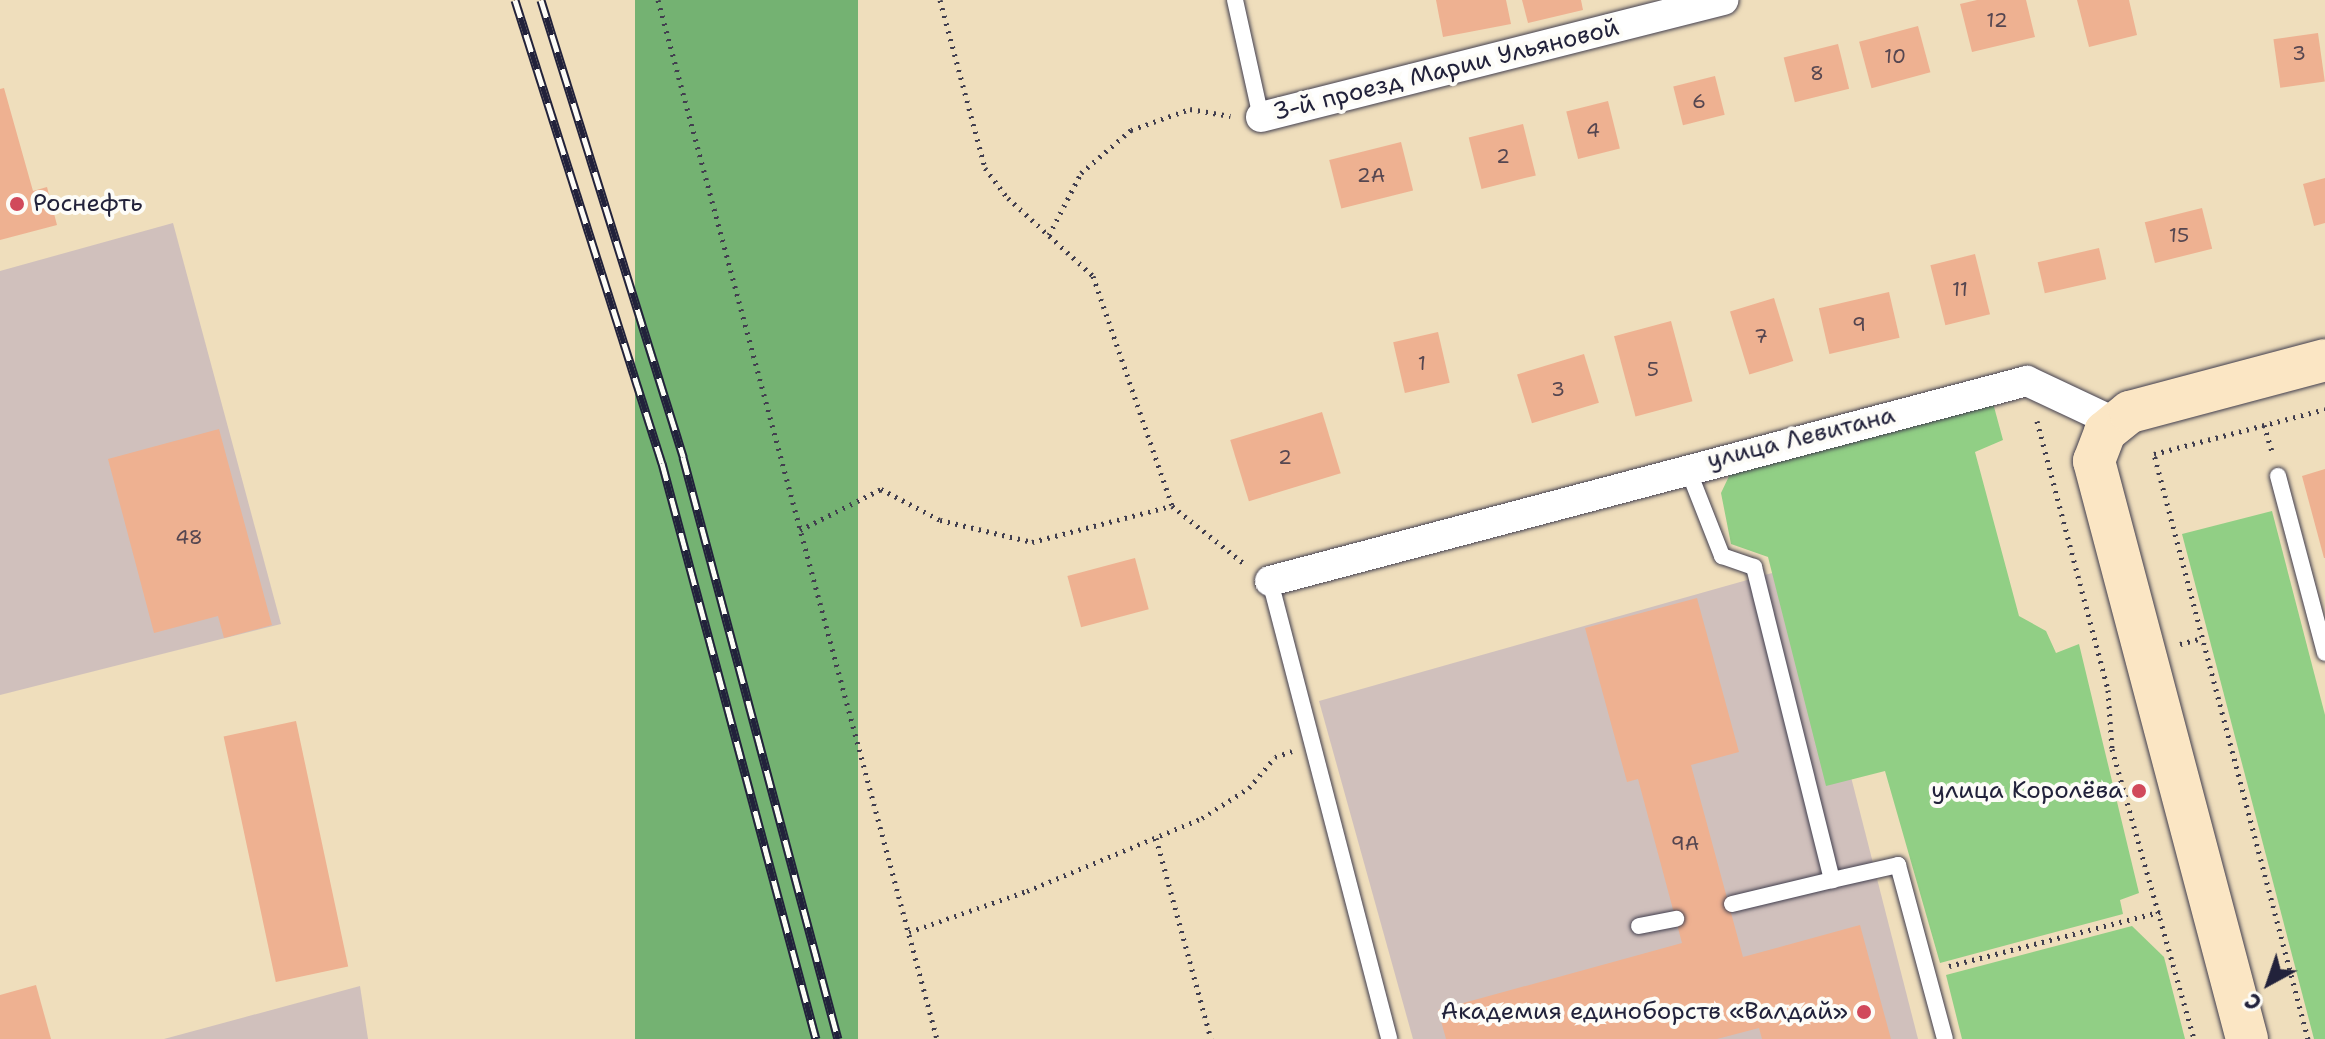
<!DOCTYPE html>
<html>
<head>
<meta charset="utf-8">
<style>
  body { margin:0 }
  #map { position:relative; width:2325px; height:1039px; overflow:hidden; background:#efdebc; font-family:"Shantell Sans",sans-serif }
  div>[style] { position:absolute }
  .industrial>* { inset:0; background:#d0c0bc }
  .green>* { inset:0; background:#91cf85 }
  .forest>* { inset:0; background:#74b272; transform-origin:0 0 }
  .building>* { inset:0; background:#eeb191; transform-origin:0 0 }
  .path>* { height:5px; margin-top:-2.5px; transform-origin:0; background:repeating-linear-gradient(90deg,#413e4e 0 2px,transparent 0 8px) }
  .roads { filter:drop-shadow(0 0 2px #413e4e) drop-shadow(0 0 2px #413e4e) }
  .service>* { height:16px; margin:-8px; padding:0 8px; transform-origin:8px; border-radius:8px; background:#fff }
  .minor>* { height:30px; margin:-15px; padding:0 15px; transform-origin:15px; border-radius:15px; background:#fff }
  .secondary>* { height:42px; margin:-21px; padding:0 21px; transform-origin:21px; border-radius:21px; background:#fbe6c4 }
  .rail>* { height:9px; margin-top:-4.5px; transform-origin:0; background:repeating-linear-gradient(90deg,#fdfcf7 0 18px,#22223b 0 36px); box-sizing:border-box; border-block:2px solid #22223b }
  .dots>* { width:22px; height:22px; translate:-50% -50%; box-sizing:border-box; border:4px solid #fdfcf7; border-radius:50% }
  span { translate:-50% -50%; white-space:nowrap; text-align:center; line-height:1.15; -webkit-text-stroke:8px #fdfcf7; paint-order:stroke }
  .number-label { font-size:20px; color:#554650 }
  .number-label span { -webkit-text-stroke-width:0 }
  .street-label { font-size:24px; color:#22223b }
  .poi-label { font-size:24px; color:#22223b }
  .left { translate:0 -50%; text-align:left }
  .right { translate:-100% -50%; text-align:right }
  .north { position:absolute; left:2229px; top:943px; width:80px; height:80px; -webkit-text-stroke:6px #fdfcf7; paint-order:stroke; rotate:220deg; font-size:22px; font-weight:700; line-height:32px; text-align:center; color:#22223b }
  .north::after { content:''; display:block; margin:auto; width:28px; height:36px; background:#22223b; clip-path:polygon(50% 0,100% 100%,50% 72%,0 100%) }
</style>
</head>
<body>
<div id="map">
  <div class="industrial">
    <i style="clip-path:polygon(173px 223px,281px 624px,0 695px,0 271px)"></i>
    <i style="clip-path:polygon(1797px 566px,1918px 1039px,1413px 1039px,1319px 701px)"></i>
    <i style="clip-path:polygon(360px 986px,368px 1039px,164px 1039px)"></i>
  </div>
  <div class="green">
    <i style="clip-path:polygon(1993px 403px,2003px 440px,1975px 452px,2019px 616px,2046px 631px,2056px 653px,2079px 644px,2139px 893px,2120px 900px,2123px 914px,1940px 963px,1885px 771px,1826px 786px,1768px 557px,1731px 544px,1721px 493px,1731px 472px)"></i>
    <i style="clip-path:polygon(2272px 511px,2325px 715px,2325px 1039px,2314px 1039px,2182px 534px)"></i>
    <i style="clip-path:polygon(2132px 926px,2164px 957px,2185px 1039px,1962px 1039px,1946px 975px)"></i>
  </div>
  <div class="forest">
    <i style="left:635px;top:0;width:223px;height:1078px"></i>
  </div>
  <div class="building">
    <i style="clip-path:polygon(1436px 0,1506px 0,1511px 24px,1443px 37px)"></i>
    <i style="clip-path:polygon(1522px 0,1581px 0,1583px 10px,1528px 23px)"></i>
    <i style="clip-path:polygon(1977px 0,2026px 0,2035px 37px,1972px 52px,1960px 4px)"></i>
    <i style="clip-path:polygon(2077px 0,2129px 0,2137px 35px,2089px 47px)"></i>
    <i style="left:1918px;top:26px;width:48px;height:61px;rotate:75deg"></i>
    <i style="left:2318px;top:33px;width:49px;height:45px;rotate:82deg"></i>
    <i style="left:1838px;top:44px;width:46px;height:56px;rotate:76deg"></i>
    <i style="left:1715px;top:76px;width:40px;height:43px;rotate:76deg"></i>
    <i style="clip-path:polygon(4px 88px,33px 191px,47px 187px,57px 225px,0 240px,0 89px)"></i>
    <i style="left:1608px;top:101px;width:49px;height:43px;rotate:76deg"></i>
    <i style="left:1523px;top:124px;width:53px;height:56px;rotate:76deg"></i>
    <i style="left:1401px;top:142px;width:50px;height:74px;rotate:76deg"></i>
    <i style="clip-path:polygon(2325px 178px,2325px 223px,2314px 226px,2303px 184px)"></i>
    <i style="left:2202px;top:208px;width:42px;height:59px;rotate:76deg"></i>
    <i style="left:2099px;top:248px;width:32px;height:63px;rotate:77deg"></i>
    <i style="left:1975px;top:254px;width:62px;height:46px;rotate:76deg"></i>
    <i style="left:1889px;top:292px;width:47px;height:72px;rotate:77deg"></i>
    <i style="left:1774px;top:298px;width:66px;height:46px;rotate:73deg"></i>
    <i style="left:1671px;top:321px;width:83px;height:59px;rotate:75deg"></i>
    <i style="left:1438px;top:332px;width:52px;height:46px;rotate:77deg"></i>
    <i style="left:1584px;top:354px;width:51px;height:70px;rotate:73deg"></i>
    <i style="left:1322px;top:412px;width:64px;height:96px;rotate:73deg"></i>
    <i style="clip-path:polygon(219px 429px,272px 625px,224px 638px,218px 616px,154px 633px,108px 459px)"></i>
    <i style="clip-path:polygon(2325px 469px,2325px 558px,2324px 558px,2302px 476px)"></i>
    <i style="left:1135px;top:558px;width:53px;height:70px;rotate:75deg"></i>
    <i style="clip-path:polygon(1697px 598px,1739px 752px,1691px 765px,1743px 957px,1860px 925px,1891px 1039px,1762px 1039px,1759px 1028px,1717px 1039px,1446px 1039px,1438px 1010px,1682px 943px,1638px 779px,1627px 782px,1585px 628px)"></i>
    <i style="left:296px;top:721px;width:251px;height:74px;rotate:78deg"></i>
    <i style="clip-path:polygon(36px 985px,51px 1039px,0 1039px,0 995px)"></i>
  </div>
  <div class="path">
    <i style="left:658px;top:0;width:1076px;rotate:74.97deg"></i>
    <i style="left:940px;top:0;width:174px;rotate:75deg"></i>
    <i style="left:985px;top:168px;width:38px;rotate:53deg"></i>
    <i style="left:1008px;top:198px;width:115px;rotate:42.5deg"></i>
    <i style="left:1093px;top:276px;width:243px;rotate:71deg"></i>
    <i style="left:1172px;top:506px;width:95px;rotate:38.6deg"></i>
    <i style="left:1049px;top:235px;width:70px;rotate:-62.7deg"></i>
    <i style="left:1081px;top:173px;width:66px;rotate:-40.7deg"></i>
    <i style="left:1131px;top:130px;width:63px;rotate:-19.6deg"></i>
    <i style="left:1190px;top:109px;width:41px;rotate:9.9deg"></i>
    <i style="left:2037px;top:421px;width:278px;rotate:75.2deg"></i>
    <i style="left:2108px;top:690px;width:59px;rotate:86.1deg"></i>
    <i style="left:2112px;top:749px;width:301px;rotate:74.2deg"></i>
    <i style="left:2264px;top:425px;width:31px;rotate:73deg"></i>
    <i style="left:800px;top:530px;width:91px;rotate:-26.8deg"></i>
    <i style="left:881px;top:489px;width:67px;rotate:27.7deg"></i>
    <i style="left:940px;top:520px;width:95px;rotate:13.4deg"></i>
    <i style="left:1032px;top:542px;width:144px;rotate:-14.5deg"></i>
    <i style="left:2180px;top:644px;width:23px;rotate:-15deg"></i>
    <i style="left:1156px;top:838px;width:208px;rotate:74.7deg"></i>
    <i style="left:909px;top:932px;width:125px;rotate:-19.2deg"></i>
    <i style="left:1027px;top:891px;width:190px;rotate:-22.6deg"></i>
    <i style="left:1202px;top:818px;width:56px;rotate:-32.6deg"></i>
    <i style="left:1249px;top:788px;width:40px;rotate:-50deg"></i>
    <i style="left:1275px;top:757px;width:18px;rotate:-19deg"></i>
    <i style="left:1949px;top:966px;width:218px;rotate:-14.4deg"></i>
    <i style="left:2308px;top:1039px;width:605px;rotate:-104.75deg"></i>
    <i style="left:2154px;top:454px;width:177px;rotate:-14.7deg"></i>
  </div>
  <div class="roads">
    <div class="service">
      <i style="left:1235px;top:0;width:120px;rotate:77.5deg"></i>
      <i style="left:1687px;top:467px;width:96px;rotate:68.5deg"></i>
      <i style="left:1722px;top:556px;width:34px;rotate:19deg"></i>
      <i style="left:1754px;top:567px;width:323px;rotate:76deg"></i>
      <i style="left:1832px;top:880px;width:68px;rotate:-12.8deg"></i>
      <i style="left:1898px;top:865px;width:180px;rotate:74.9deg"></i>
      <i style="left:2278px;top:476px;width:183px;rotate:75.1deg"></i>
      <i style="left:1270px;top:581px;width:473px;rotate:75.4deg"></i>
      <i style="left:1732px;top:904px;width:103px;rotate:-13.5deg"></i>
      <i style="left:1639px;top:926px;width:38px;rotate:-11deg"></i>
    </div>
    <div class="minor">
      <i style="left:1261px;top:117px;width:477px;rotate:-14.2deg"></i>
      <i style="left:1270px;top:581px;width:783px;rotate:-14.8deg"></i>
      <i style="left:2027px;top:381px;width:96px;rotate:25.2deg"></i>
    </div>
    <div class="secondary">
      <i style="left:2247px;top:1039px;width:598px;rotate:-104.83deg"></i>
      <i style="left:2094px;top:461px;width:31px;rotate:-69deg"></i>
      <i style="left:2105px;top:432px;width:32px;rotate:-39deg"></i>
      <i style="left:2130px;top:412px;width:202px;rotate:-14.9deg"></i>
    </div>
  </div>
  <div class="rail">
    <i style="left:515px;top:0;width:486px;rotate:72.4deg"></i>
    <i style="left:662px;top:463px;width:596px;rotate:75.03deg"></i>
    <i style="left:541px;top:0;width:479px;rotate:72.7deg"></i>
    <i style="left:683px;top:457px;width:602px;rotate:75.09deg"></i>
  </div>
  <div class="dots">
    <i style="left:17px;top:204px;background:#d1495b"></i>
    <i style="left:2139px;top:791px;background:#d1495b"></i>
    <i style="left:1864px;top:1012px;background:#d1495b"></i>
  </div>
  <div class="number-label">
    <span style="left:1997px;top:20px">12</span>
    <span style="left:2299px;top:53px">3</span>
    <span style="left:1895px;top:56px">10</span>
    <span style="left:1817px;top:73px">8</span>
    <span style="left:1699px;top:101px">6</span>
    <span style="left:1593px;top:130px">4</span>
    <span style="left:1503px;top:156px">2</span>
    <span style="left:1371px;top:175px">2А</span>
    <span style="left:2179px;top:235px">15</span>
    <span style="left:1960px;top:289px">11</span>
    <span style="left:1859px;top:324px">9</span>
    <span style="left:1761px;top:336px">7</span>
    <span style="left:1422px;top:363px">1</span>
    <span style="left:1653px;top:369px">5</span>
    <span style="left:1558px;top:389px">3</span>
    <span style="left:1285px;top:457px">2</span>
    <span style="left:189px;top:537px">48</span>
    <span style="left:1685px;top:843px">9А</span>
  </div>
  <div class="street-label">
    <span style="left:1446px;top:70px;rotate:-14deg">3-й проезд Марии Ульяновой</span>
    <span style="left:1801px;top:438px;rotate:-14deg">улица Левитана</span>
  </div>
  <div class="poi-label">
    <span class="left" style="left:33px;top:204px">Роснефть</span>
    <span class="right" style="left:2123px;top:791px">улица Королёва</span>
    <span class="right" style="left:1848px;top:1012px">Академия единоборств «Валдай»</span>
  </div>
  <div class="north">С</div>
</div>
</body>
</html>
